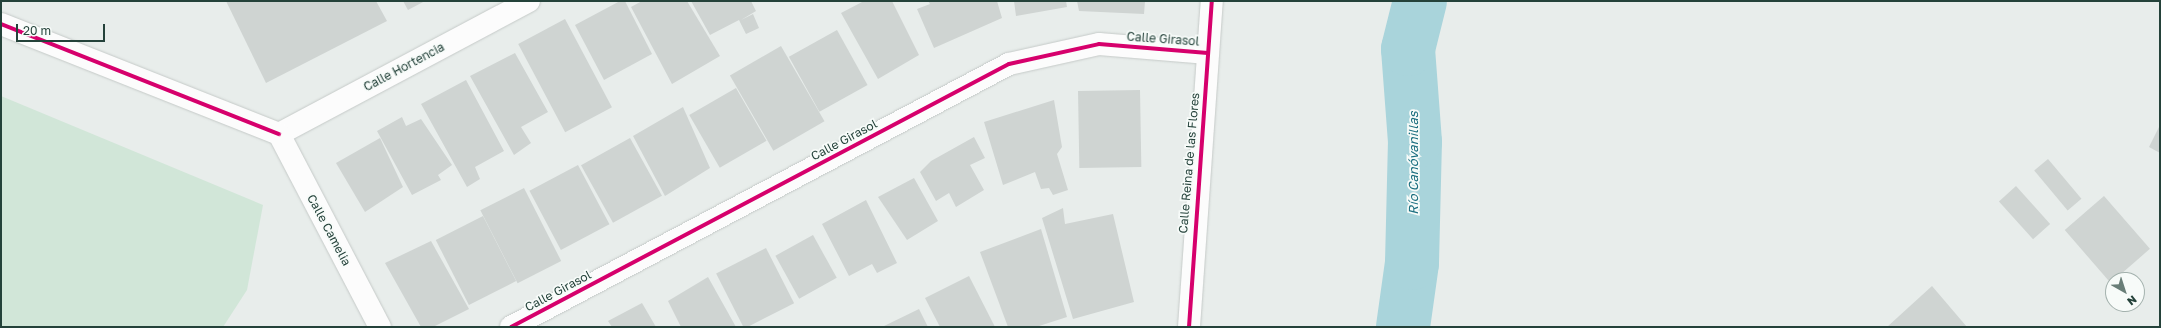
<!DOCTYPE html>
<html>
<head>
<meta charset="utf-8">
<style>
  body { margin:0 }
  #map { position:relative; width:2161px; height:328px; overflow:hidden; background:#e8edeb; font-family:"Golos Text",sans-serif }
  div>[style] { position:absolute }
  .green>* { inset:0; background:#d1e6d8 }
  .river>* { height:54px; margin:-27px; padding:0 27px; transform-origin:27px; border-radius:27px; background:#a9d4db }
  .building>* { inset:0; background:#cfd4d2; transform-origin:0 0 }
  .roads { filter:drop-shadow(0 0 1px #c5cac8) drop-shadow(0 0 1px #c5cac8) }
  .street>* { height:22px; margin:-11px; padding:0 11px; transform-origin:11px; border-radius:11px; background:#fcfcfc }
  .cycleway>* { height:4px; margin:-2px; padding:0 2px; transform-origin:2px; border-radius:2px; background:#d6006c }
  span { translate:-50% -50%; white-space:nowrap; text-align:center; line-height:1.15; -webkit-text-stroke:3.5px #f7fbf9; paint-order:stroke }
  .street-label { font-size:12px; color:#24423a }
  .water-label { font-size:13px; color:#1c6f80; font-style:italic }
  .frame { position:absolute; inset:0; border:2px solid #24423a; pointer-events:none }
  .north { position:absolute; left:2105px; top:272px; width:40px; height:40px; box-sizing:border-box; background:#f7fbf9; border:1px solid #a3b1ad; border-radius:50%; rotate:141deg; font-size:11px; font-weight:700; line-height:16px; text-align:center; color:#24423a }
  .north::after { content:''; display:block; margin:auto; width:14px; height:18px; background:#697e78; clip-path:polygon(50% 0,100% 100%,50% 72%,0 100%) }
  .scale { position:absolute; left:16px; top:24px; width:89px; height:18px; box-sizing:border-box; border:2px solid #24423a; border-top:0; padding-left:5px; font-size:12px; line-height:14px; white-space:nowrap; color:#24423a; -webkit-text-stroke:3px #f7fbf9; paint-order:stroke }
</style>
</head>
<body>
<div id="map">
  <div class="green">
    <i style="clip-path:polygon(1px 96px,263px 205px,247px 290px,223px 327px,1px 327px)"></i>
  </div>
  <div class="river">
    <i style="left:1403px;top:327px;width:65px;rotate:-82deg"></i>
    <i style="left:1412px;top:263px;width:121px;rotate:-88.6deg"></i>
    <i style="left:1415px;top:142px;width:93px;rotate:-94.3deg"></i>
    <i style="left:1408px;top:49px;width:49px;rotate:-76deg"></i>
  </div>
  <div class="building">
    <i style="clip-path:polygon(226px 1px,376px 1px,387px 21px,266px 83px)"></i>
    <i style="clip-path:polygon(403px 1px,425px 1px,408px 10px)"></i>
    <i style="clip-path:polygon(620px 1px,625px 1px,652px 54px,604px 80px,575px 25px)"></i>
    <i style="clip-path:polygon(642px 1px,687px 1px,720px 56px,672px 84px,631px 7px)"></i>
    <i style="clip-path:polygon(691px 1px,751px 1px,756px 11px,741px 20px,753px 14px,759px 28px,746px 34px,739px 20px,710px 35px)"></i>
    <i style="clip-path:polygon(864px 1px,892px 1px,919px 55px,878px 79px,841px 13px)"></i>
    <i style="clip-path:polygon(928px 1px,997px 1px,1002px 18px,934px 48px,917px 9px,930px 4px)"></i>
    <i style="clip-path:polygon(1014px 1px,1066px 1px,1067px 7px,1016px 16px)"></i>
    <i style="clip-path:polygon(1077px 1px,1145px 1px,1144px 14px,1079px 11px)"></i>
    <i style="left:565px;top:19px;width:100px;height:53px;rotate:62deg"></i>
    <i style="left:837px;top:30px;width:63px;height:55px;rotate:61deg"></i>
    <i style="left:781px;top:46px;width:87px;height:59px;rotate:60deg"></i>
    <i style="clip-path:polygon(515px 53px,548px 112px,521px 127px,531px 143px,514px 155px,470px 76px)"></i>
    <i style="clip-path:polygon(466px 80px,504px 151px,475px 167px,480px 179px,467px 187px,421px 104px)"></i>
    <i style="left:736px;top:88px;width:61px;height:54px;rotate:60deg"></i>
    <i style="left:1140px;top:90px;width:77px;height:62px;rotate:89deg"></i>
    <i style="clip-path:polygon(1054px 100px,1062px 147px,1057px 154px,1068px 190px,1053px 195px,1049px 188px,1041px 189px,1035px 172px,1003px 185px,984px 122px)"></i>
    <i style="clip-path:polygon(683px 107px,710px 168px,665px 196px,633px 136px)"></i>
    <i style="clip-path:polygon(402px 117px,406px 126px,421px 119px,452px 165px,438px 175px,441px 180px,412px 195px,377px 131px)"></i>
    <i style="clip-path:polygon(2160px 125px,2160px 153px,2149px 147px)"></i>
    <i style="clip-path:polygon(974px 137px,985px 158px,970px 165px,984px 190px,956px 207px,949px 193px,936px 201px,920px 172px,931px 161px)"></i>
    <i style="clip-path:polygon(380px 138px,403px 187px,365px 212px,336px 163px)"></i>
    <i style="left:630px;top:138px;width:66px;height:56px;rotate:61deg"></i>
    <i style="left:2048px;top:159px;width:52px;height:18px;rotate:50deg"></i>
    <i style="left:578px;top:165px;width:67px;height:55px;rotate:62deg"></i>
    <i style="clip-path:polygon(914px 178px,938px 221px,907px 240px,878px 197px)"></i>
    <i style="left:2016px;top:186px;width:51px;height:23px;rotate:48deg"></i>
    <i style="left:524px;top:188px;width:82px;height:49px;rotate:63deg"></i>
    <i style="left:2104px;top:196px;width:70px;height:52px;rotate:49deg"></i>
    <i style="clip-path:polygon(866px 200px,897px 263px,877px 273px,872px 264px,849px 276px,822px 224px)"></i>
    <i style="clip-path:polygon(1063px 208px,1065px 224px,1113px 214px,1134px 302px,1073px 319px,1042px 218px)"></i>
    <i style="left:483px;top:216px;width:73px;height:53px;rotate:63deg"></i>
    <i style="clip-path:polygon(1041px 229px,1067px 317px,1036px 327px,1008px 327px,980px 252px)"></i>
    <i style="left:813px;top:235px;width:49px;height:43px;rotate:61deg"></i>
    <i style="clip-path:polygon(431px 241px,469px 309px,433px 327px,421px 327px,385px 263px)"></i>
    <i style="left:766px;top:248px;width:62px;height:56px;rotate:63deg"></i>
    <i style="clip-path:polygon(969px 276px,995px 327px,940px 327px,925px 298px)"></i>
    <i style="clip-path:polygon(708px 277px,736px 327px,681px 327px,668px 301px)"></i>
    <i style="clip-path:polygon(1932px 286px,1967px 327px,1887px 327px)"></i>
    <i style="clip-path:polygon(642px 303px,656px 327px,612px 327px,608px 321px)"></i>
    <i style="clip-path:polygon(919px 309px,928px 327px,882px 327px)"></i>
  </div>
  <div class="roads">
    <div class="street">
      <i style="left:1px;top:24px;width:299px;rotate:21.6deg"></i>
      <i style="left:279px;top:134px;width:283px;rotate:-28deg"></i>
      <i style="left:279px;top:134px;width:218px;rotate:62.4deg"></i>
      <i style="left:511px;top:327px;width:563px;rotate:-27.84deg"></i>
      <i style="left:1009px;top:64px;width:92px;rotate:-12.5deg"></i>
      <i style="left:1099px;top:44px;width:109px;rotate:4.7deg"></i>
      <i style="left:1189px;top:327px;width:327px;rotate:-86deg"></i>
    </div>
  </div>
  <div class="cycleway">
    <i style="left:1px;top:24px;width:299px;rotate:21.6deg"></i>
    <i style="left:511px;top:327px;width:563px;rotate:-27.84deg"></i>
    <i style="left:1009px;top:64px;width:92px;rotate:-12.5deg"></i>
    <i style="left:1099px;top:44px;width:109px;rotate:4.7deg"></i>
    <i style="left:1189px;top:327px;width:327px;rotate:-86deg"></i>
  </div>
  <div class="street-label">
    <span style="left:1163px;top:39px;rotate:4deg">Calle Girasol</span>
    <span style="left:404px;top:67px;rotate:-28deg">Calle Hortencia</span>
    <span style="left:844px;top:140px;rotate:-28deg">Calle Girasol</span>
    <span style="left:1189px;top:163px;rotate:-85deg">Calle Reina de las Flores</span>
    <span style="left:329px;top:230px;rotate:62deg">Calle Camelia</span>
    <span style="left:558px;top:291px;rotate:-28deg">Calle Girasol</span>
  </div>
  <div class="water-label">
    <span style="left:1413px;top:163px;rotate:-90deg">Río Canóvanillas</span>
  </div>
  <div class="frame"></div>
  <div class="north">N</div>
  <div class="scale">20 m</div>
</div>
</body>
</html>
